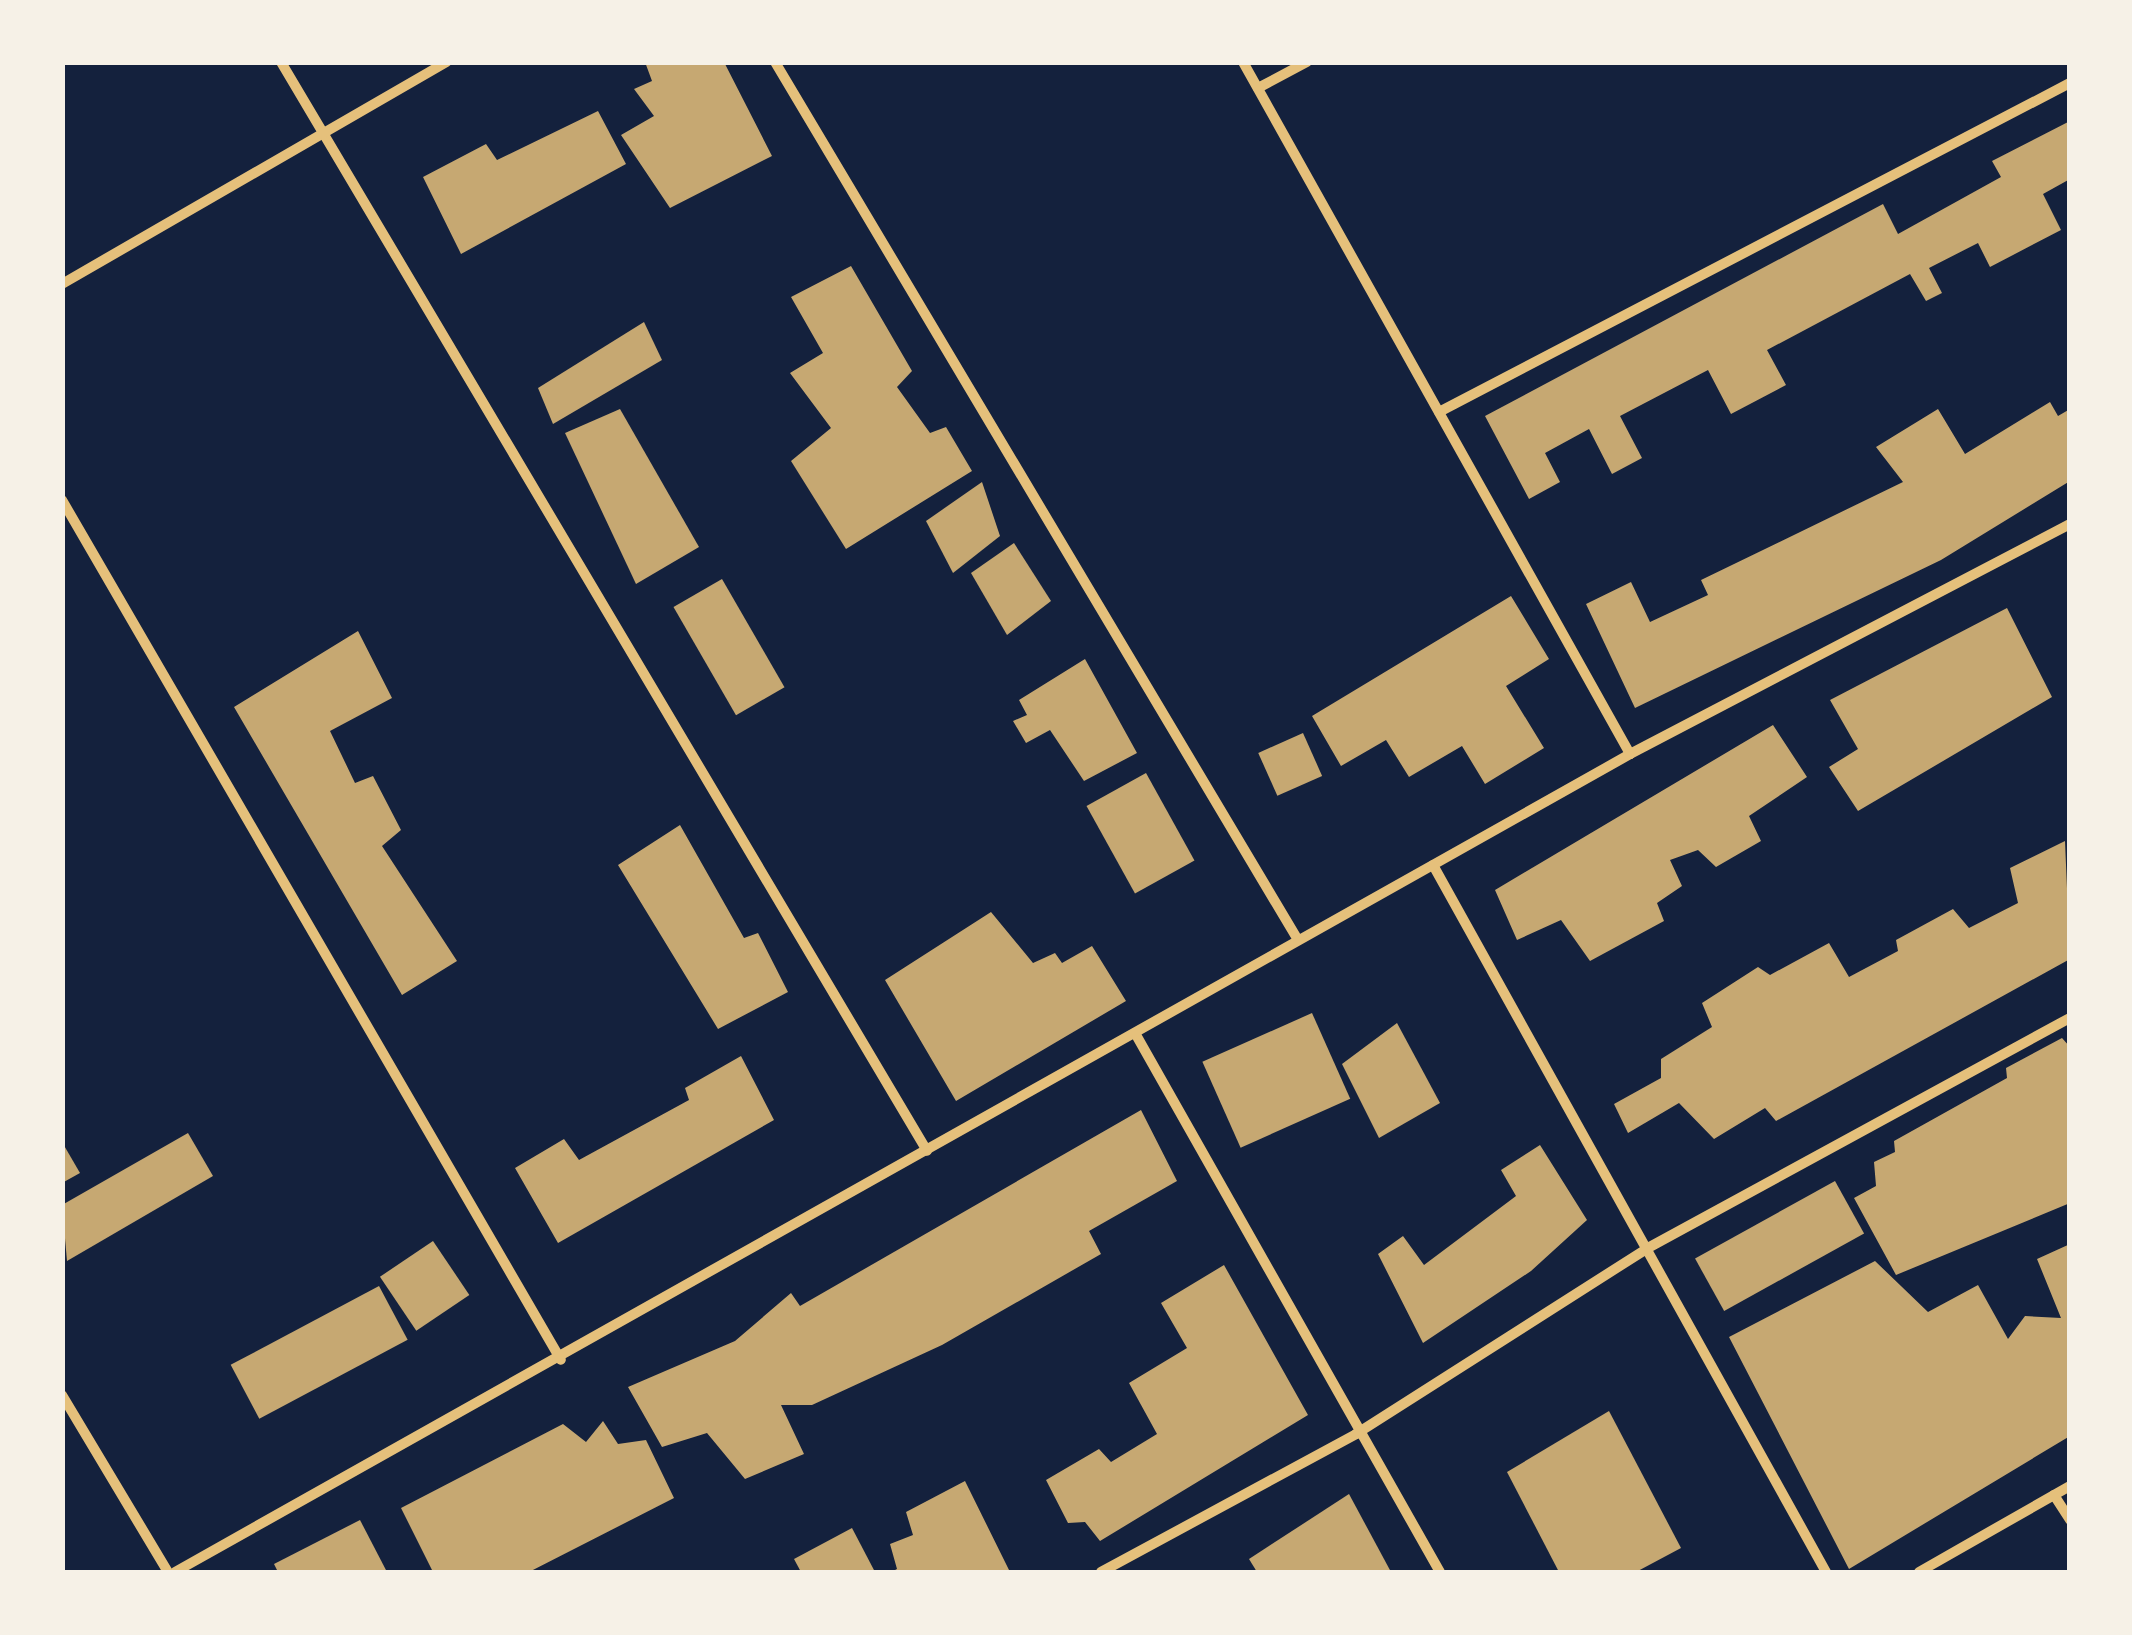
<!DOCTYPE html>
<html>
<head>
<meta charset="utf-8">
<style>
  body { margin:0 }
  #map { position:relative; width:2132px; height:1635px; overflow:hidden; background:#14213d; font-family:Barlow,sans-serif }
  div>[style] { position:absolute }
  .building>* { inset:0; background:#c6a872; transform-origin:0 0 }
  .minor>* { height:10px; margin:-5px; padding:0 5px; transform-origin:5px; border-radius:5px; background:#e5c07b }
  span { translate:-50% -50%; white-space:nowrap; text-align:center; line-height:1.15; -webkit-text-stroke:8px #f6f1e7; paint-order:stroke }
  .frame { position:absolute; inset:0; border:65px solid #f6f1e7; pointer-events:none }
</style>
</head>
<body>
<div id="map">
  <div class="building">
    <i style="clip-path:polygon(645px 62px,724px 62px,772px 156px,670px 208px,621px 135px,654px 116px,634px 89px,652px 81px)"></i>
    <i style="clip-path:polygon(598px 111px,626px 164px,461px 254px,423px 177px,486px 144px,497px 160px)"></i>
    <i style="clip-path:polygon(2070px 121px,2070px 179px,2043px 194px,2061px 230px,1990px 267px,1978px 243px,1929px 268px,1942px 293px,1926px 301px,1910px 274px,1767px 350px,1786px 385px,1731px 414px,1708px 370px,1620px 416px,1642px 458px,1612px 474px,1589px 429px,1545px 453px,1560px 482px,1529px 499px,1485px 416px,1883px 204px,1898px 234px,2001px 177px,1992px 161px)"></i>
    <i style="clip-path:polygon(851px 266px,912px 371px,897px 387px,930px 433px,946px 427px,972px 471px,846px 549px,791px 461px,831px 428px,790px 373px,823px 353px,791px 297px)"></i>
    <i style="clip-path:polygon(644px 322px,662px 360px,553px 424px,538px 388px)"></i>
    <i style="clip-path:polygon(2050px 402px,2058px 416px,2070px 409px,2070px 481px,1941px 560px,1635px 708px,1586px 604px,1631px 582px,1650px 622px,1708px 595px,1701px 580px,1903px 482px,1876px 447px,1938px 409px,1965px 454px)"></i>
    <i style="clip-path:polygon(620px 409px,699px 547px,636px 584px,565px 433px)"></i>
    <i style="clip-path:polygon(982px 482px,1000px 536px,953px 573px,926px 521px)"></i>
    <i style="clip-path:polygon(1014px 543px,1051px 601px,1007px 635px,971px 573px)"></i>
    <i style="left:722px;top:579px;width:125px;height:56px;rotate:60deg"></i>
    <i style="clip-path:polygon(1511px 596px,1549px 659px,1506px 686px,1544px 748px,1485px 784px,1462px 746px,1409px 777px,1386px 740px,1341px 766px,1312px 716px)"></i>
    <i style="clip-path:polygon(2007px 608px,2052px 697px,1858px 811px,1829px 767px,1858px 749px,1830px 700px)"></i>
    <i style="clip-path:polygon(358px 631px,392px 698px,330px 731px,355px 783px,373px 776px,401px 830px,382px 846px,457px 961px,402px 995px,234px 707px)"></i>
    <i style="clip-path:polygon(1085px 659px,1137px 753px,1084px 781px,1050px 730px,1026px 743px,1013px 721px,1027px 715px,1019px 700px)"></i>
    <i style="clip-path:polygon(1773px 725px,1807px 777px,1749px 816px,1761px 841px,1716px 867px,1698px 850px,1670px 860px,1682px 886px,1657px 903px,1664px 921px,1590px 961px,1561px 920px,1517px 940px,1495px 890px)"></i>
    <i style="left:1303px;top:733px;width:47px;height:49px;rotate:66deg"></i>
    <i style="left:1146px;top:773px;width:100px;height:68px;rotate:61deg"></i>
    <i style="clip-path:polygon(680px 825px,744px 938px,758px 933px,788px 992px,718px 1029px,618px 865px)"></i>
    <i style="clip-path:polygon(2065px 841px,2070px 959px,1776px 1121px,1765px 1108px,1714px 1139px,1679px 1103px,1628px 1133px,1614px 1104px,1661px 1078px,1661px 1059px,1712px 1027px,1702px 1003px,1758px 967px,1770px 975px,1829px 943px,1849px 977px,1898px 951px,1896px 940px,1953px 909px,1969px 928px,2018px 903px,2010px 868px)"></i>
    <i style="clip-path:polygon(991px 912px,1033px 963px,1055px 953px,1062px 963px,1092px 946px,1126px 1001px,956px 1101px,885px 980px)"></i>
    <i style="left:1312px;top:1013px;width:94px;height:120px;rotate:66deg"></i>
    <i style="clip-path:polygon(1397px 1023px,1440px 1103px,1379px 1138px,1342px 1064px)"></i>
    <i style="clip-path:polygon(2062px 1038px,2070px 1047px,2070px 1203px,1896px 1275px,1854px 1198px,1876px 1186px,1874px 1162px,1895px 1152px,1894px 1141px,2007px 1078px,2006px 1068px)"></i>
    <i style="clip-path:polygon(741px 1056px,774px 1120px,558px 1243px,515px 1168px,564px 1139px,579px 1160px,689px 1100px,685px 1088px)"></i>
    <i style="clip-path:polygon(1141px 1110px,1177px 1181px,1089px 1231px,1101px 1254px,942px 1345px,812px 1405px,781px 1405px,804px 1454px,745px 1479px,707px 1433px,662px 1447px,628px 1387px,735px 1341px,791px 1293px,800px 1306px)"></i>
    <i style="clip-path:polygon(188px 1133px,213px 1176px,67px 1261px,62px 1205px)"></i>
    <i style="clip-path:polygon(62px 1142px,80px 1173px,62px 1183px)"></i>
    <i style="clip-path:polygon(1540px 1145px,1587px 1220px,1531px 1271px,1423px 1343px,1378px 1254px,1403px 1236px,1424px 1265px,1516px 1196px,1501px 1170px)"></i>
    <i style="left:1835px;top:1181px;width:60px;height:160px;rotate:61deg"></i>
    <i style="left:433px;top:1241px;width:65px;height:64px;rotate:56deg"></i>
    <i style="clip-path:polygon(2070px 1244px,2070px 1436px,1849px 1569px,1729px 1337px,1875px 1261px,1928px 1312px,1978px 1285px,2008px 1339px,2025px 1316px,2061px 1318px,2037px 1259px)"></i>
    <i style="clip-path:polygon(1224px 1265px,1308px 1415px,1100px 1541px,1085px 1522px,1068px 1523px,1046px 1480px,1099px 1449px,1111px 1462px,1157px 1434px,1129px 1383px,1187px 1348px,1161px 1303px)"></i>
    <i style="left:379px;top:1286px;width:61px;height:168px;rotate:62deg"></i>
    <i style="clip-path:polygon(1609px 1411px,1681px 1548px,1636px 1572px,1559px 1572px,1507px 1472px)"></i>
    <i style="clip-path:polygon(603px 1421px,618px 1444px,646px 1440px,674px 1498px,529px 1572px,433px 1572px,401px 1508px,563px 1424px,586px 1442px)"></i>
    <i style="clip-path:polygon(965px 1481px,1010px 1572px,891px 1572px,897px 1569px,890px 1544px,913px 1535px,906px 1512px)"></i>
    <i style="clip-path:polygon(1349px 1494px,1391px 1572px,1257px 1572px,1249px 1559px)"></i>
    <i style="clip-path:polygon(360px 1520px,387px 1572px,278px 1572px,274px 1564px)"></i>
    <i style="clip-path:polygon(852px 1528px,875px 1572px,801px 1572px,794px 1559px)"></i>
  </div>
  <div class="minor">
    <i style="left:281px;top:62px;width:1266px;rotate:59.32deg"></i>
    <i style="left:775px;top:62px;width:1022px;rotate:59.22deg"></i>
    <i style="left:1243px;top:62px;width:793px;rotate:60.78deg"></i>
    <i style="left:1258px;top:88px;width:55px;rotate:-28deg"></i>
    <i style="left:62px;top:284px;width:444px;rotate:-30deg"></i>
    <i style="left:1439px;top:412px;width:712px;rotate:-27.54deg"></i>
    <i style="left:62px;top:500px;width:994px;rotate:59.88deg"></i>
    <i style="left:1433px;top:865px;width:809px;rotate:60.93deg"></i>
    <i style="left:1135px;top:1033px;width:619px;rotate:60.5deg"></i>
    <i style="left:62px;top:1395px;width:206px;rotate:59.1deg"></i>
    <i style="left:2054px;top:1495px;width:30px;rotate:57deg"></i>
    <i style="left:175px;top:1572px;width:1669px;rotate:-29.34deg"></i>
    <i style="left:1630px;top:754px;width:496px;rotate:-27.6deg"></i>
    <i style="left:1101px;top:1572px;width:290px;rotate:-28.4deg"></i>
    <i style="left:1356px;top:1434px;width:344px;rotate:-32.5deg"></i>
    <i style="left:1646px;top:1249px;width:483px;rotate:-28.6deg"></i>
    <i style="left:1919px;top:1572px;width:174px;rotate:-29.7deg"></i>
  </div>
  <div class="frame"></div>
</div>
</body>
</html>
